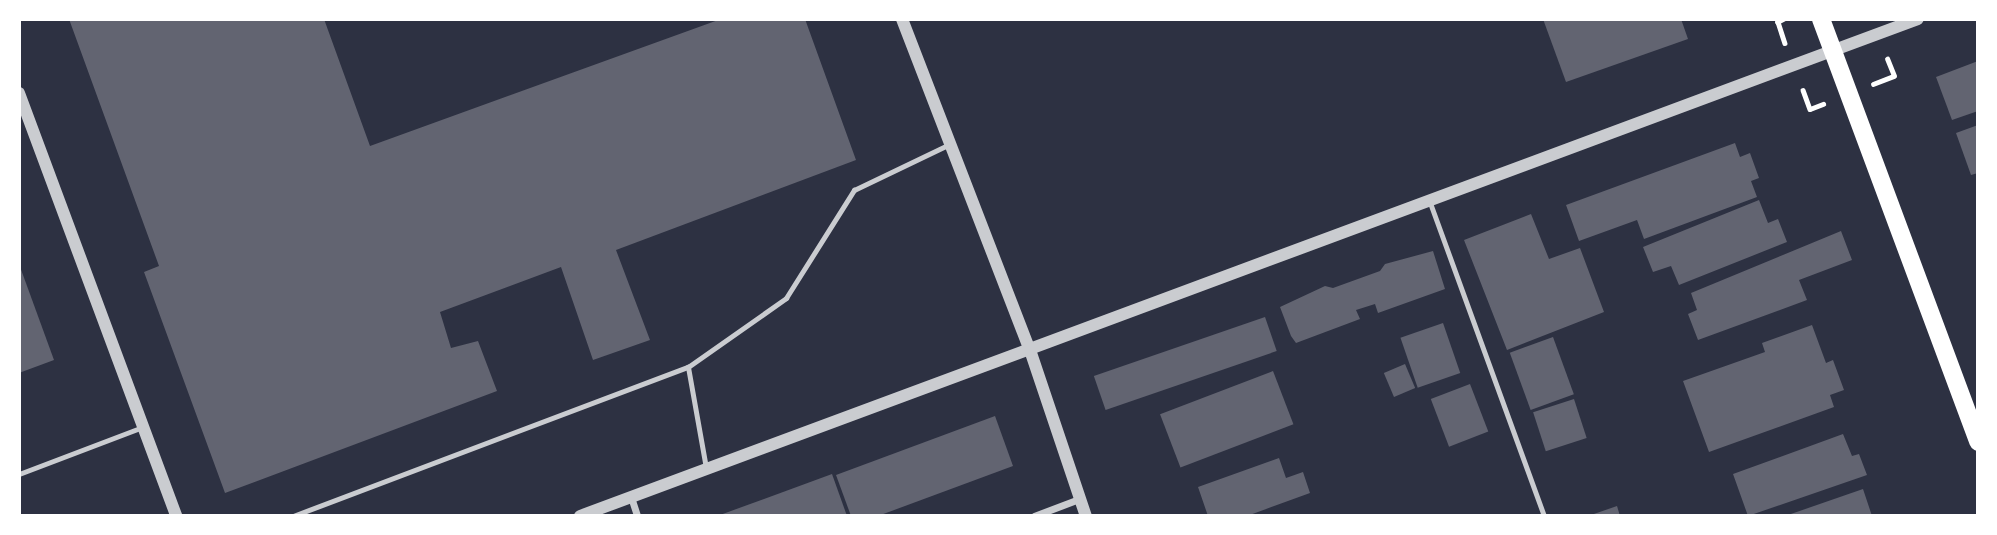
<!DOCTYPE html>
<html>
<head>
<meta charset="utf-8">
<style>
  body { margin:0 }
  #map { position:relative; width:1997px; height:535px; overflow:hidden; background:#2d3142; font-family:"Source Sans 3",sans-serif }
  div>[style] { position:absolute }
  .building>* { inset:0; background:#626471; transform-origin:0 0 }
  .path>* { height:4.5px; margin:-2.25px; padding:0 2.25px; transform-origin:2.25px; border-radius:2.25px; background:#fff }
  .service>* { height:5px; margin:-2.5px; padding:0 2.5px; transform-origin:2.5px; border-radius:2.5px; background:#caccd0 }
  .minor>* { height:7px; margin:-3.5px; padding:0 3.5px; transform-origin:3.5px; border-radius:3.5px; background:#caccd0 }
  .tertiary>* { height:12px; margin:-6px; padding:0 6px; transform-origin:6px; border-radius:6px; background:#caccd0 }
  .primary>* { height:18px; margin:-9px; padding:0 9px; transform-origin:9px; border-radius:9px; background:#fff }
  span { translate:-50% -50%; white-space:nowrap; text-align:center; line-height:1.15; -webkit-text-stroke:5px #fff; paint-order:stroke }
  .frame { position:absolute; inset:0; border:21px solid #fff; pointer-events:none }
</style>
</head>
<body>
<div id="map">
  <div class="building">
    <i style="clip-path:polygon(69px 19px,324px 19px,370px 146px,721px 19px,805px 19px,856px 160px,616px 250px,650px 340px,593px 360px,561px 267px,440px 312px,451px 348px,478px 341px,497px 391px,225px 493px,144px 272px,159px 266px)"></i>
    <i style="clip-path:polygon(1543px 19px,1681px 19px,1688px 39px,1566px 82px)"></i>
    <i style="clip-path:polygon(1978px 61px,1978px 111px,1952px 120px,1936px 77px)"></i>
    <i style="clip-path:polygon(1978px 125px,1978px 173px,1971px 175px,1956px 133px)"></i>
    <i style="clip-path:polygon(1735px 143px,1740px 157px,1750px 153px,1759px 178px,1751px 181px,1757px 197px,1644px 239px,1637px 220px,1579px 241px,1566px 205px)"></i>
    <i style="clip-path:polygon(1759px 200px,1768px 223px,1778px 219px,1787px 242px,1679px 285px,1671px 266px,1653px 272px,1643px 247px)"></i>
    <i style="clip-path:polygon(1531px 214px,1549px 259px,1580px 248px,1604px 312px,1507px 350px,1464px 240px)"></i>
    <i style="clip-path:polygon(1841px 231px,1852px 260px,1799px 280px,1807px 300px,1698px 340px,1688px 314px,1697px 310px,1691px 293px)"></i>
    <i style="clip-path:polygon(1433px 251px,1445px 289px,1378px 313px,1375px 304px,1356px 310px,1360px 319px,1296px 343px,1291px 336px,1280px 307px,1325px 286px,1333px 288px,1380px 271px,1385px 264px)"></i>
    <i style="clip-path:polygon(19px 264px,54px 360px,19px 373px)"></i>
    <i style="left:1265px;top:317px;width:36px;height:181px;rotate:71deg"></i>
    <i style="left:1443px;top:323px;width:53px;height:45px;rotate:71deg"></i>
    <i style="clip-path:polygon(1812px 325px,1826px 363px,1833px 360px,1844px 390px,1830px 395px,1834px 407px,1709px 452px,1683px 381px,1765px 352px,1762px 343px)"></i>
    <i style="left:1553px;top:337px;width:61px;height:46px;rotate:70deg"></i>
    <i style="left:1405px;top:364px;width:26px;height:23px;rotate:67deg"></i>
    <i style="left:1273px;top:371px;width:57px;height:121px;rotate:69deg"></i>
    <i style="left:1470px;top:384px;width:51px;height:42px;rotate:69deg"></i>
    <i style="left:1574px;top:399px;width:41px;height:43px;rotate:72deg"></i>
    <i style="clip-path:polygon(995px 416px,1013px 466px,878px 516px,851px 516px,836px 475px)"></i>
    <i style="clip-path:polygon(1843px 434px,1852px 456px,1859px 454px,1867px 475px,1748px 516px,1733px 474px)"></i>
    <i style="clip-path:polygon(1279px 458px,1286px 478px,1303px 472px,1310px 493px,1247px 516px,1208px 516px,1198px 487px)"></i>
    <i style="clip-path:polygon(832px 474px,847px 516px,720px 516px,720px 515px)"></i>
    <i style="clip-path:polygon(1863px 489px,1872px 516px,1788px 516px,1788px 515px)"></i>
    <i style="clip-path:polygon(1617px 506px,1620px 516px,1591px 516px,1591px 515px)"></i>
  </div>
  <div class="path">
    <i style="left:1784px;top:19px;width:7px;rotate:153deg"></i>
    <i style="left:1778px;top:22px;width:22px;rotate:72deg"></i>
    <i style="left:1873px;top:84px;width:22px;rotate:-21deg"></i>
    <i style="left:1894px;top:76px;width:18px;rotate:-112deg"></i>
    <i style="left:1803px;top:90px;width:20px;rotate:70deg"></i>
    <i style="left:1810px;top:109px;width:14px;rotate:-21deg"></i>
  </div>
  <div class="service">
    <i style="left:1429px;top:200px;width:336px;rotate:70deg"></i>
    <i style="left:706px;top:468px;width:103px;rotate:-100.1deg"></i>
    <i style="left:688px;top:367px;width:120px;rotate:-35.1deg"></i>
    <i style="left:786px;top:298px;width:128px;rotate:-57.8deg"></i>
    <i style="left:854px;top:190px;width:104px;rotate:-25.6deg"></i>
    <i style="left:19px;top:474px;width:133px;rotate:-20.8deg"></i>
    <i style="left:293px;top:516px;width:422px;rotate:-20.7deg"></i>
  </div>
  <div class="minor">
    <i style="left:631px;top:497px;width:20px;rotate:72deg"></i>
    <i style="left:1034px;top:516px;width:48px;rotate:-20.7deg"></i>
  </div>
  <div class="tertiary">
    <i style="left:902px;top:19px;width:355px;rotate:68.9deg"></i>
    <i style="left:1030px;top:350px;width:175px;rotate:71.4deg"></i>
    <i style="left:19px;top:93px;width:451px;rotate:69.6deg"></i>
    <i style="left:580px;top:516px;width:1427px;rotate:-20.38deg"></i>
  </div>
  <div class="primary">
    <i style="left:1821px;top:19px;width:451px;rotate:69.6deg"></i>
  </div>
  <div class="frame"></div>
</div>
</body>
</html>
